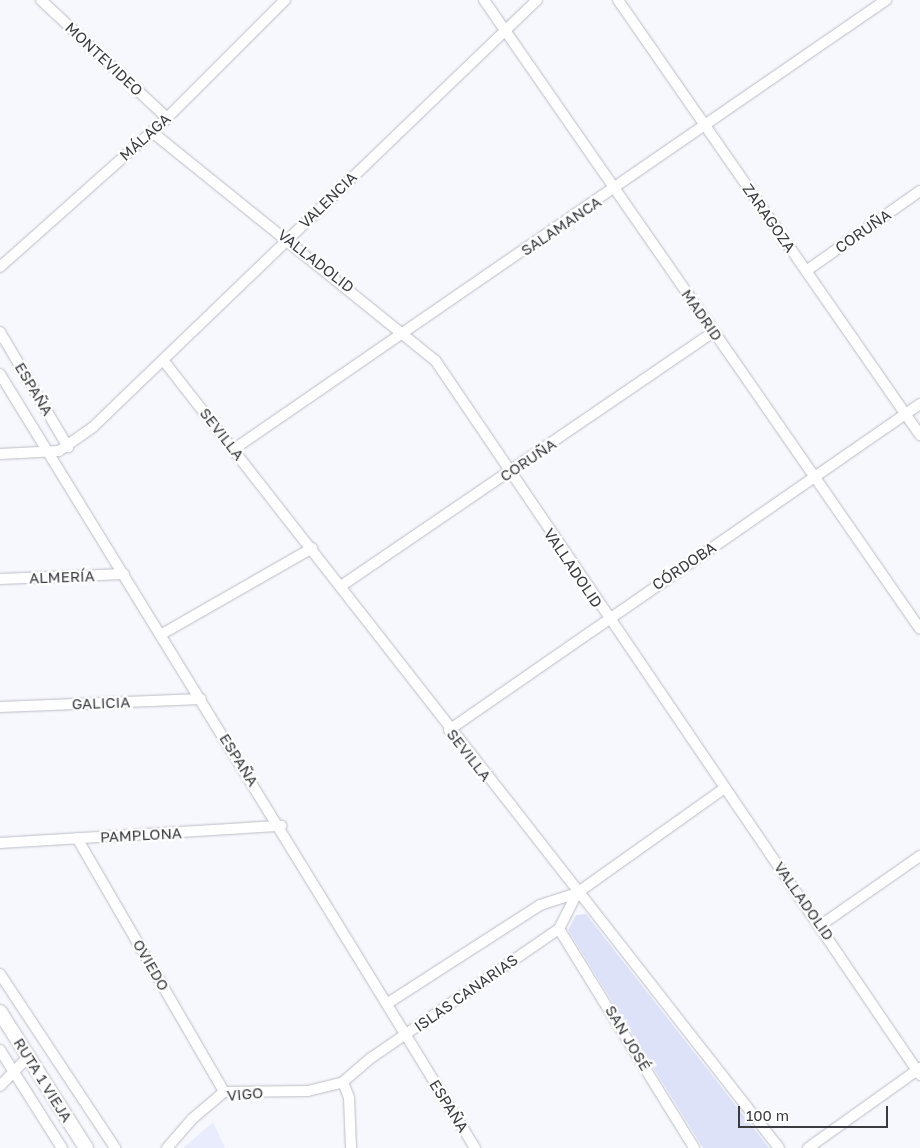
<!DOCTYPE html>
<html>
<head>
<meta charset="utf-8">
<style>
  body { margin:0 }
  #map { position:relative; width:920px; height:1148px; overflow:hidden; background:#f7f8fd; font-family:"Golos Text",sans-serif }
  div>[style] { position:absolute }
  .built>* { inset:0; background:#e8ecfd }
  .green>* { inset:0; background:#dde2f9 }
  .roads { filter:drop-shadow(0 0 1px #bbbdc6) drop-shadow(0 0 1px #bbbdc6) }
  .minor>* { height:10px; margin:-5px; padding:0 5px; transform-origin:5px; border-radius:5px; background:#fff }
  .tertiary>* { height:14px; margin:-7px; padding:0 7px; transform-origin:7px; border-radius:7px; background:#fff }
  span { translate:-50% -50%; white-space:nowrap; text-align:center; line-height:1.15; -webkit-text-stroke:4.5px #fff; paint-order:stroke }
  .street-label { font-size:15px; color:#3b3c40 }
  .scale { position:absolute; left:738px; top:1106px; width:150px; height:22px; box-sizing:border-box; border:2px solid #3b3c40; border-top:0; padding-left:6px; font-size:15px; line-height:18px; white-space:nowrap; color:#3b3c40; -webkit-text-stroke:4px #fff; paint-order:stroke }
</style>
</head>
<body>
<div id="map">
  <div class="built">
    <i style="clip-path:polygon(213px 1122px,225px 1148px,183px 1148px)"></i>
  </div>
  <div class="green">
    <i style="clip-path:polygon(586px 914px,769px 1148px,703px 1148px,568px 930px,576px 915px)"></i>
  </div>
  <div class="roads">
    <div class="minor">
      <i style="left:41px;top:0;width:173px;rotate:43.1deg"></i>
      <i style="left:484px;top:0;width:765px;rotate:55.27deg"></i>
      <i style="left:618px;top:0;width:530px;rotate:55.23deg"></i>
      <i style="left:152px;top:132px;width:363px;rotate:38.9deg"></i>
      <i style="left:435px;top:360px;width:864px;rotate:55.85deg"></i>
      <i style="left:0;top:267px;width:224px;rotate:-41.7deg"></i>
      <i style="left:167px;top:118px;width:167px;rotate:-45deg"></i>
      <i style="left:806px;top:271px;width:139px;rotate:-35.1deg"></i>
      <i style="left:0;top:332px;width:134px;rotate:59.4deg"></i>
      <i style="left:163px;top:360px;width:1000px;rotate:51.98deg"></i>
      <i style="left:0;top:374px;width:908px;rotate:58.46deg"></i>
      <i style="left:234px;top:449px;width:792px;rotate:-34.55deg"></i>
      <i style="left:0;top:454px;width:59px;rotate:-2.9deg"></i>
      <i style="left:59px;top:451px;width:42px;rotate:-35.2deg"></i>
      <i style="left:93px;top:427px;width:616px;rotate:-43.88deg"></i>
      <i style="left:0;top:579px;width:124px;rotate:-2.3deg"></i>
      <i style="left:341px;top:586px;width:451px;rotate:-34.3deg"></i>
      <i style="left:162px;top:634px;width:173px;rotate:-29.8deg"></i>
      <i style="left:0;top:707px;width:201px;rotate:-2.3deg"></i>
      <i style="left:449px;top:730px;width:573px;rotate:-34.69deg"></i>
      <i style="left:77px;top:838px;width:293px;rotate:59.9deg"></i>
      <i style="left:0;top:843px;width:282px;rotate:-3.5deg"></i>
      <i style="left:821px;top:925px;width:121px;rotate:-34.9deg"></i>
      <i style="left:559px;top:929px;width:257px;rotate:58.3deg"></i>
      <i style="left:0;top:974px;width:209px;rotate:56.5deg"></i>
      <i style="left:388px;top:1003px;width:181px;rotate:-32.8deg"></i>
      <i style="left:540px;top:905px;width:39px;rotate:-18deg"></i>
      <i style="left:0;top:1050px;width:116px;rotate:57.7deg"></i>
      <i style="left:343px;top:1082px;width:17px;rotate:69deg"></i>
      <i style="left:349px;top:1098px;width:50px;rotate:87.7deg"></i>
      <i style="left:0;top:1086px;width:42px;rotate:-46deg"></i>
      <i style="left:167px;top:1148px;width:38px;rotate:-49deg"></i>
      <i style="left:192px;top:1119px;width:42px;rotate:-40.2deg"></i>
      <i style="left:224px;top:1092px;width:84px;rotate:-0.7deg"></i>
      <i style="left:308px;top:1091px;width:36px;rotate:-14deg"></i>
      <i style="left:343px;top:1082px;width:37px;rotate:-41deg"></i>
      <i style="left:371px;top:1058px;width:228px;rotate:-34.5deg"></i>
      <i style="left:559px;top:929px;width:40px;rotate:-63.4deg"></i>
      <i style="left:577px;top:893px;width:181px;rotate:-35.4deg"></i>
      <i style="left:808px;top:1148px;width:138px;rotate:-35.5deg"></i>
    </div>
    <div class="tertiary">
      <i style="left:0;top:1012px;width:161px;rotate:57.7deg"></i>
    </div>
  </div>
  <div class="street-label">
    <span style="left:104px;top:59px;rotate:43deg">MONTEVIDEO</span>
    <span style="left:145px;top:137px;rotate:-42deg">MÁLAGA</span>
    <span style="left:328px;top:200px;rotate:-44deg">VALENCIA</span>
    <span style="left:769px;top:218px;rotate:55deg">ZARAGOZA</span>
    <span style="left:561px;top:226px;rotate:-34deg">SALAMANCA</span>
    <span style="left:863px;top:231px;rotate:-35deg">CORUÑA</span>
    <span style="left:316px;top:261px;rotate:38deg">VALLADOLID</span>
    <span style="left:702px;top:315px;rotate:55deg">MADRID</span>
    <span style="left:34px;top:389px;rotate:59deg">ESPAÑA</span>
    <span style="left:222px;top:434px;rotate:52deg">SEVILLA</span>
    <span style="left:528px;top:460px;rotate:-34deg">CORUÑA</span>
    <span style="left:684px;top:566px;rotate:-34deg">CÓRDOBA</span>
    <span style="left:573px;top:568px;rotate:56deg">VALLADOLID</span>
    <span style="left:62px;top:577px;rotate:-2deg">ALMERÍA</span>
    <span style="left:101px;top:703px;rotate:-2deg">GALICIA</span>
    <span style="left:469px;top:755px;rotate:52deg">SEVILLA</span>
    <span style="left:239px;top:760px;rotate:58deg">ESPAÑA</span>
    <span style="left:141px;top:835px;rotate:-3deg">PAMPLONA</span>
    <span style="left:804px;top:901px;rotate:55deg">VALLADOLID</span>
    <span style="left:151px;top:965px;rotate:60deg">OVIEDO</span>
    <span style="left:466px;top:993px;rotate:-35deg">ISLAS CANARIAS</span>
    <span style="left:628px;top:1038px;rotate:59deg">SAN JOSÉ</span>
    <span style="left:43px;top:1080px;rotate:58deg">RUTA 1 VIEJA</span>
    <span style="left:245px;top:1094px;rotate:-5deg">VIGO</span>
    <span style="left:449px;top:1106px;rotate:58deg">ESPAÑA</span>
  </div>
  <div class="scale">100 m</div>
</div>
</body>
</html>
